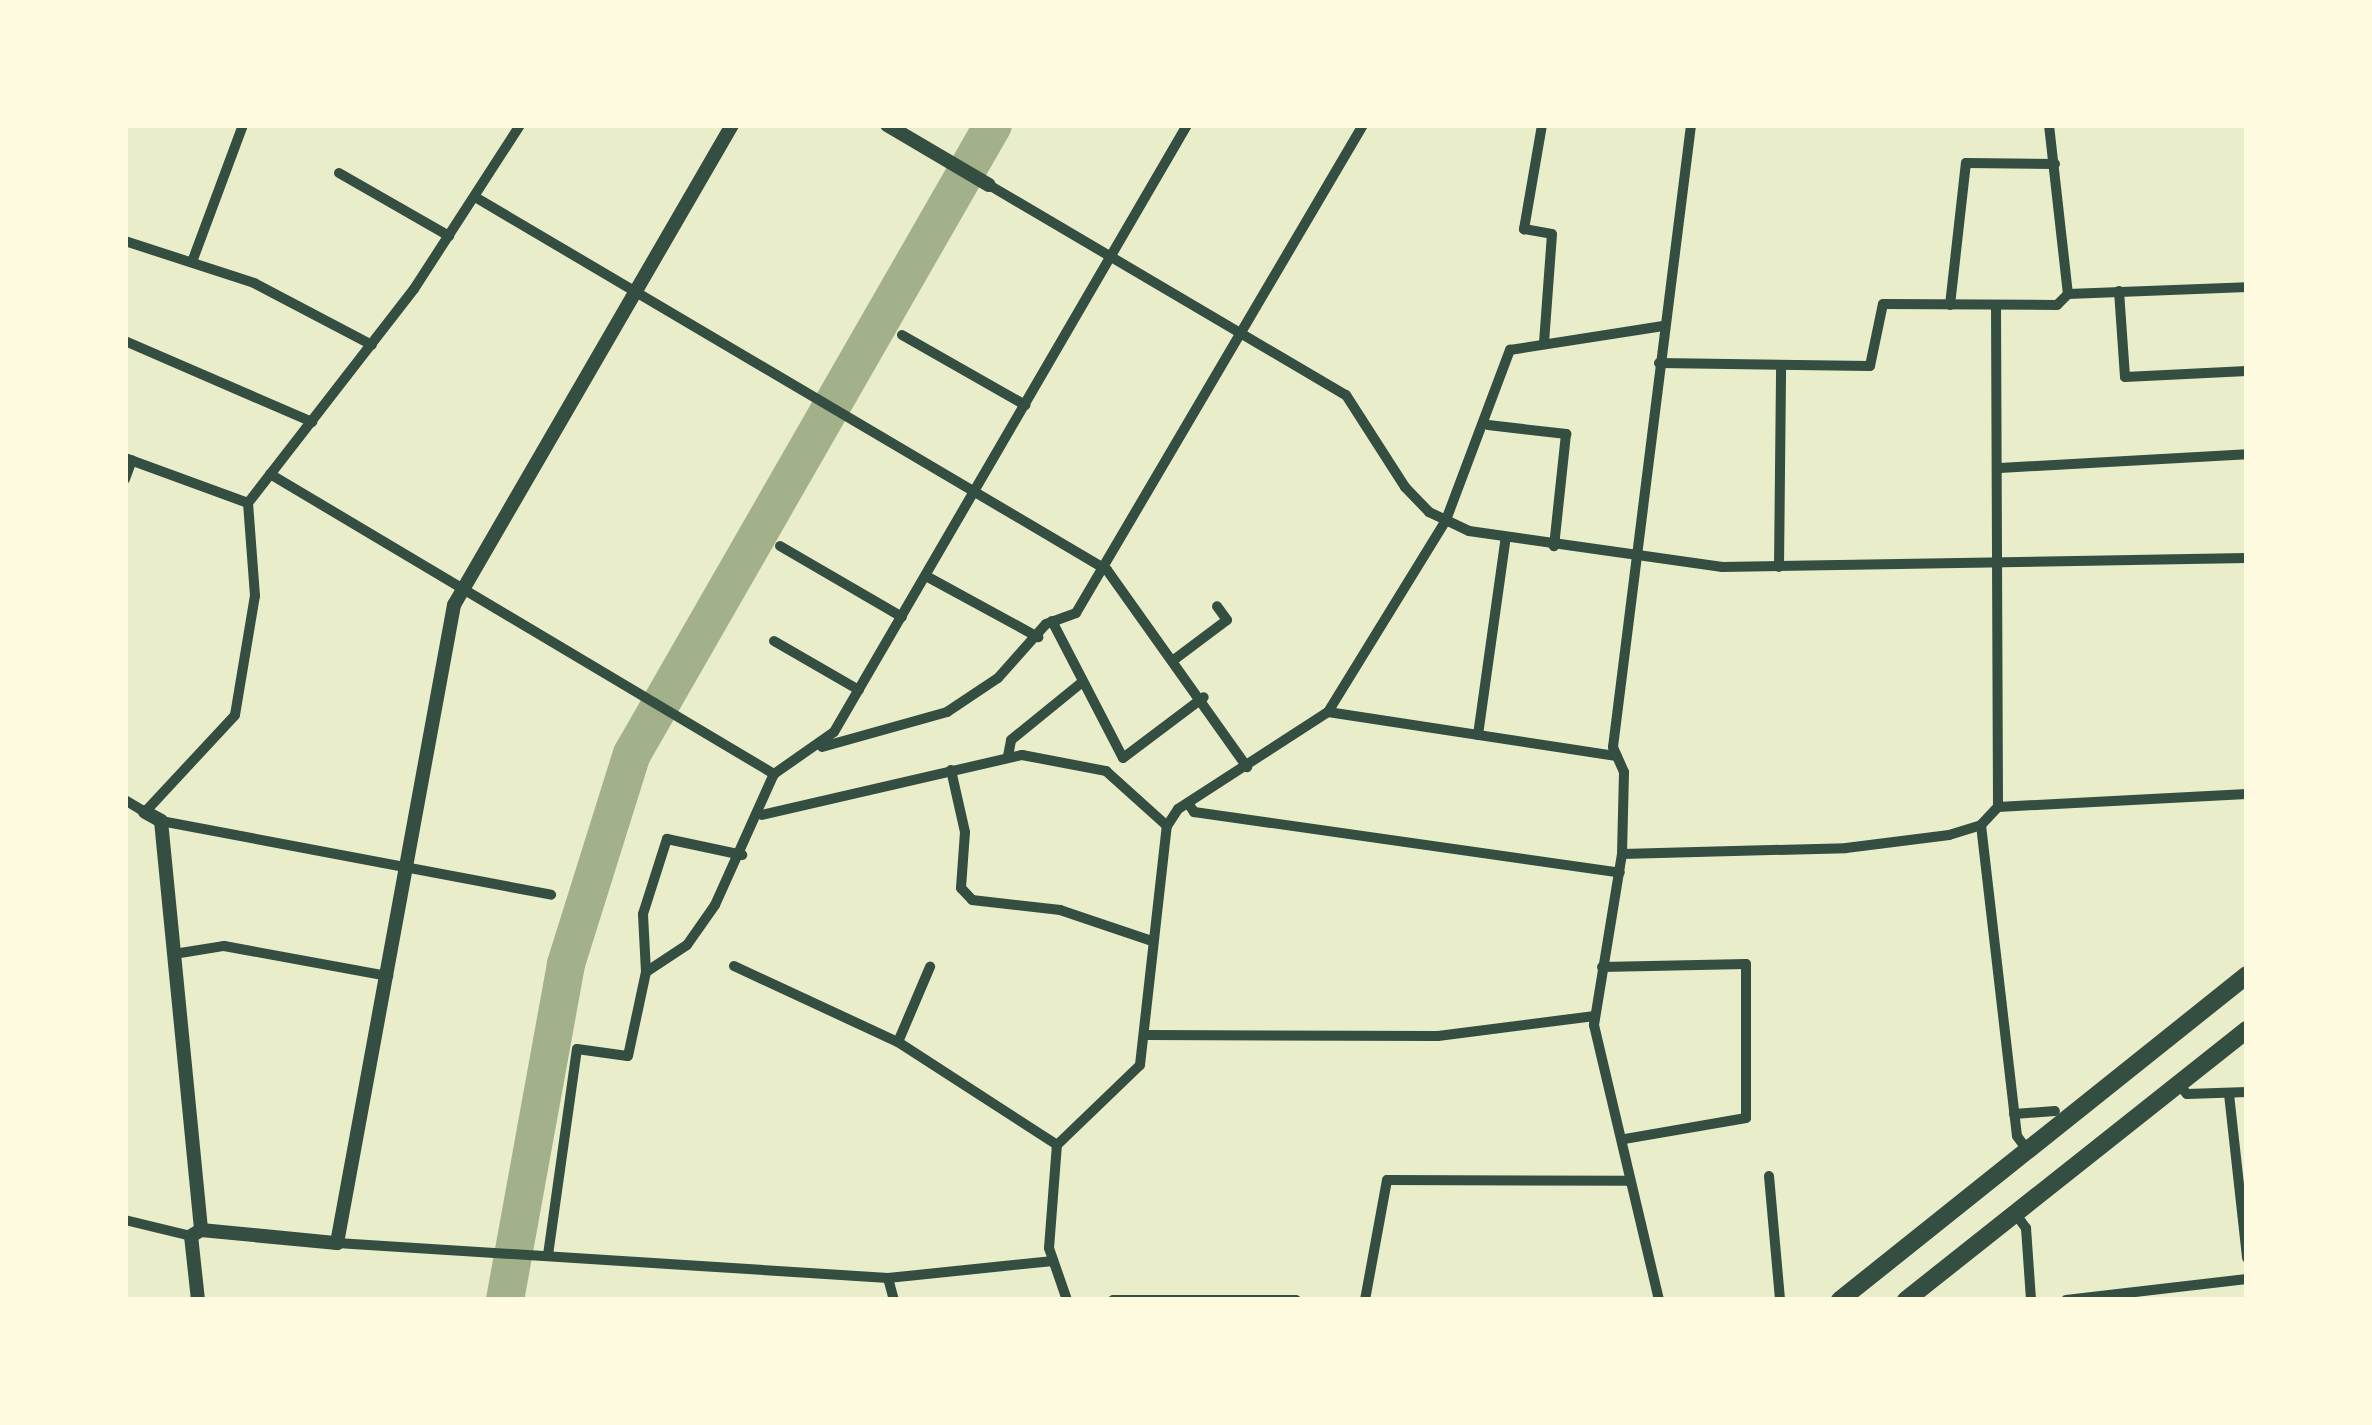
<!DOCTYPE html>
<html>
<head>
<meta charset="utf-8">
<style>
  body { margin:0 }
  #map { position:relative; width:2372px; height:1425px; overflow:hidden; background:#e9edc9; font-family:Poppins,sans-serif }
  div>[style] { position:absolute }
  .river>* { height:38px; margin:-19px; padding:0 19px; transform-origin:19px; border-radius:19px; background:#a3b18a }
  .minor>* { height:10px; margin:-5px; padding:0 5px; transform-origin:5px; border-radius:5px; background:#344e41 }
  .tertiary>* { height:14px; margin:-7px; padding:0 7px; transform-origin:7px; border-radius:7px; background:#344e41 }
  .primary>* { height:18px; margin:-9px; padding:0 9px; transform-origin:9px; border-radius:9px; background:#344e41 }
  span { translate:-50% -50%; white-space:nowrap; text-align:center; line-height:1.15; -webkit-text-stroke:10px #fefae0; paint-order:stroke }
  .frame { position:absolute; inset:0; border:128px solid #fefae0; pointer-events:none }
</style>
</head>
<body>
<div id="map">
  <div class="river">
    <i style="left:505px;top:1300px;width:341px;rotate:-79.7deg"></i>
    <i style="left:566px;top:964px;width:220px;rotate:-72.6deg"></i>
    <i style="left:632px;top:754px;width:725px;rotate:-60.15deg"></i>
  </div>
  <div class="minor">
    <i style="left:1542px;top:125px;width:106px;rotate:99.8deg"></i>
    <i style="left:1524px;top:229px;width:28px;rotate:10deg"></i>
    <i style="left:1552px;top:234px;width:110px;rotate:94.2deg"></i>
    <i style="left:2049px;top:125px;width:170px;rotate:83.6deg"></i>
    <i style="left:339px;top:173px;width:127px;rotate:29.8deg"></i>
    <i style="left:989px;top:185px;width:414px;rotate:30.5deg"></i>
    <i style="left:1346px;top:395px;width:109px;rotate:57.3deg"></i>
    <i style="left:1405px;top:487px;width:35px;rotate:46deg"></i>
    <i style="left:1429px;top:512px;width:44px;rotate:25.4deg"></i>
    <i style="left:1469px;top:531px;width:256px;rotate:8.1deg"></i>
    <i style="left:1722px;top:567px;width:525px;rotate:-0.98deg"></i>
    <i style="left:475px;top:197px;width:734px;rotate:30.55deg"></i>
    <i style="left:1107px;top:570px;width:242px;rotate:54.6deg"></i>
    <i style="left:125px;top:241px;width:136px;rotate:18deg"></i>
    <i style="left:254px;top:283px;width:133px;rotate:27.7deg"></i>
    <i style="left:192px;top:262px;width:146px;rotate:-69.6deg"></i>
    <i style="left:2119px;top:291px;width:86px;rotate:86deg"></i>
    <i style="left:2125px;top:377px;width:122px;rotate:-2.8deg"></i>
    <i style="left:1950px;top:305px;width:143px;rotate:-83.6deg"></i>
    <i style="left:1966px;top:163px;width:89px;rotate:0.6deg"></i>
    <i style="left:1996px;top:306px;width:501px;rotate:89.77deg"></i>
    <i style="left:902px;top:335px;width:142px;rotate:29.6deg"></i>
    <i style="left:125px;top:341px;width:204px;rotate:23.4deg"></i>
    <i style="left:1659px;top:363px;width:211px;rotate:0.8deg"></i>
    <i style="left:1870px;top:366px;width:63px;rotate:-78.2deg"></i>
    <i style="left:1883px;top:304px;width:174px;rotate:0.3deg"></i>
    <i style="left:2057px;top:305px;width:16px;rotate:-45deg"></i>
    <i style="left:2068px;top:294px;width:179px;rotate:-2.2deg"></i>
    <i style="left:1488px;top:425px;width:79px;rotate:6.6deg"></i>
    <i style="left:1566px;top:434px;width:113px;rotate:96.1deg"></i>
    <i style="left:125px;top:458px;width:131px;rotate:20.1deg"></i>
    <i style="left:2000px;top:468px;width:247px;rotate:-3.2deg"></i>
    <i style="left:270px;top:474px;width:587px;rotate:30.76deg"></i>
    <i style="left:774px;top:774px;width:73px;rotate:-35deg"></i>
    <i style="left:834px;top:732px;width:702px;rotate:-59.82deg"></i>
    <i style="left:125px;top:479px;width:20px;rotate:-70deg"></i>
    <i style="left:780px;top:546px;width:141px;rotate:30.2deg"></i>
    <i style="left:1779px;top:567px;width:202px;rotate:-89.4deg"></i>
    <i style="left:926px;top:576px;width:128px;rotate:28.6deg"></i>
    <i style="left:1052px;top:621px;width:154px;rotate:62.6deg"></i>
    <i style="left:1123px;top:758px;width:101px;rotate:-37deg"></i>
    <i style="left:774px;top:641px;width:98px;rotate:30deg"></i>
    <i style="left:1175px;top:659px;width:65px;rotate:-36.9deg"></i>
    <i style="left:1227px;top:620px;width:17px;rotate:-126deg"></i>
    <i style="left:1328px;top:712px;width:292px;rotate:8.7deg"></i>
    <i style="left:1478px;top:735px;width:200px;rotate:-82deg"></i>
    <i style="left:822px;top:747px;width:130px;rotate:-15.6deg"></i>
    <i style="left:947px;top:712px;width:61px;rotate:-33.7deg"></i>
    <i style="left:998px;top:678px;width:72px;rotate:-48.4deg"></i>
    <i style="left:1046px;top:624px;width:32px;rotate:-20deg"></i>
    <i style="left:1076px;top:613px;width:566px;rotate:-59.54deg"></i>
    <i style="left:1008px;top:756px;width:16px;rotate:-79deg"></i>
    <i style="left:1011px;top:740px;width:89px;rotate:-39.1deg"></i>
    <i style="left:951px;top:770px;width:64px;rotate:77.3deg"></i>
    <i style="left:965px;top:832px;width:56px;rotate:94.1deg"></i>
    <i style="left:961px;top:888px;width:16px;rotate:47deg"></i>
    <i style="left:972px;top:900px;width:89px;rotate:6.5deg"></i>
    <i style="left:1060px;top:910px;width:97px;rotate:18.6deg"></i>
    <i style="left:125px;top:800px;width:23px;rotate:31deg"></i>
    <i style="left:145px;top:812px;width:132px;rotate:-47.1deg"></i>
    <i style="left:235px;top:715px;width:121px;rotate:-80.5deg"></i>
    <i style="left:255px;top:596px;width:93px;rotate:-94.3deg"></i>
    <i style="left:248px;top:503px;width:271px;rotate:-52.2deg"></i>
    <i style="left:414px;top:289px;width:195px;rotate:-57.1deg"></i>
    <i style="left:1188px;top:803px;width:11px;rotate:56deg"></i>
    <i style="left:1194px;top:812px;width:430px;rotate:8.1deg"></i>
    <i style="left:762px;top:815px;width:267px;rotate:-13deg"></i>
    <i style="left:1022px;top:755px;width:86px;rotate:10.8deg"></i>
    <i style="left:1106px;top:771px;width:82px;rotate:42deg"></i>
    <i style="left:161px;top:821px;width:397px;rotate:10.7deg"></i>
    <i style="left:1981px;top:825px;width:313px;rotate:83.4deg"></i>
    <i style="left:2017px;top:1136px;width:19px;rotate:54deg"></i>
    <i style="left:1622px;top:854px;width:224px;rotate:-1.5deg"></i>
    <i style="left:1846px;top:848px;width:104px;rotate:-7.2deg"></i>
    <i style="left:1949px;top:835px;width:34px;rotate:-17deg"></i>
    <i style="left:1981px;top:825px;width:25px;rotate:-47deg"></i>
    <i style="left:1998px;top:807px;width:249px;rotate:-3deg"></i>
    <i style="left:174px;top:954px;width:51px;rotate:-9.1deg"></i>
    <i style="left:224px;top:946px;width:167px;rotate:10.4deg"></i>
    <i style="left:734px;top:966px;width:181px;rotate:24.9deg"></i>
    <i style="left:898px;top:1042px;width:189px;rotate:32.9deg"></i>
    <i style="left:1602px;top:967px;width:144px;rotate:-1.2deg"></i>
    <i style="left:1746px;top:964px;width:154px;rotate:90deg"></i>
    <i style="left:1746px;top:1118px;width:124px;rotate:170.2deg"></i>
    <i style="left:646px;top:972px;width:49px;rotate:-33.4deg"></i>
    <i style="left:687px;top:945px;width:49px;rotate:-55deg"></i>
    <i style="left:715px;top:905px;width:144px;rotate:-65.8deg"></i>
    <i style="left:1146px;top:1035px;width:292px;rotate:0.2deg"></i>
    <i style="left:1438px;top:1036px;width:158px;rotate:-7.3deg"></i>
    <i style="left:898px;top:1042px;width:82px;rotate:-66.9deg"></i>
    <i style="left:2178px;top:1084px;width:13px;rotate:48deg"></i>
    <i style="left:2187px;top:1094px;width:60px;rotate:-1.9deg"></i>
    <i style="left:2229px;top:1094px;width:165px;rotate:83.7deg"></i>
    <i style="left:2014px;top:1114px;width:41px;rotate:-4.2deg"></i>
    <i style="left:1769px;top:1176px;width:124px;rotate:84.9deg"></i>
    <i style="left:2015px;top:1213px;width:19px;rotate:54deg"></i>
    <i style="left:2026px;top:1228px;width:72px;rotate:86deg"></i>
    <i style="left:125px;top:1220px;width:68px;rotate:13.6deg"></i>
    <i style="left:337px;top:1243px;width:552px;rotate:3.63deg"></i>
    <i style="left:888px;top:1278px;width:166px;rotate:-5.9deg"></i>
    <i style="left:548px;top:1255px;width:208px;rotate:-82deg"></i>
    <i style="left:577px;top:1049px;width:51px;rotate:7.8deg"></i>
    <i style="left:628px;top:1056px;width:86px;rotate:-77.9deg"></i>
    <i style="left:646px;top:972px;width:58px;rotate:-93deg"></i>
    <i style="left:643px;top:914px;width:79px;rotate:-72.3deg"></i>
    <i style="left:667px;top:839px;width:77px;rotate:12deg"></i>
    <i style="left:888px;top:1278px;width:23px;rotate:75deg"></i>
    <i style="left:1067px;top:1300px;width:55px;rotate:-109.1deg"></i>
    <i style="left:1049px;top:1248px;width:103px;rotate:-85.6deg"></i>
    <i style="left:1057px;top:1145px;width:115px;rotate:-43.9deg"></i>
    <i style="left:1140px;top:1065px;width:241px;rotate:-83.6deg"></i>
    <i style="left:1167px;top:826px;width:20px;rotate:-57deg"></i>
    <i style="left:1178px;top:809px;width:179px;rotate:-32.9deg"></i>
    <i style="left:1328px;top:712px;width:225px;rotate:-58.4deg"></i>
    <i style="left:1446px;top:520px;width:182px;rotate:-69.4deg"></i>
    <i style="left:1510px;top:350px;width:155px;rotate:-8.9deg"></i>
    <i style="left:1113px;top:1300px;width:183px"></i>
    <i style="left:1365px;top:1300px;width:122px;rotate:-79.6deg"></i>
    <i style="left:1387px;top:1180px;width:243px;rotate:0.2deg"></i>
    <i style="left:1659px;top:1300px;width:283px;rotate:-103.3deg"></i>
    <i style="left:1594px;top:1025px;width:173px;rotate:-80.7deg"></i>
    <i style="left:1622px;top:854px;width:82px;rotate:-88.6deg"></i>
    <i style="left:1624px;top:772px;width:27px;rotate:-114deg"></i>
    <i style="left:1613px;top:747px;width:627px;rotate:-82.85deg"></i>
    <i style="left:2066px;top:1300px;width:182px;rotate:-6.6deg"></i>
  </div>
  <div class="tertiary">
    <i style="left:887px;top:125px;width:118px;rotate:30.5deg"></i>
    <i style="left:145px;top:812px;width:18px;rotate:29deg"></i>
    <i style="left:161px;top:821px;width:411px;rotate:84.4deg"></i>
    <i style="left:198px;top:1300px;width:64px;rotate:-96.2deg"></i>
    <i style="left:191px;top:1236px;width:12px;rotate:-31deg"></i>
    <i style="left:201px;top:1230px;width:137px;rotate:5.5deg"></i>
    <i style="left:337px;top:1243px;width:649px;rotate:-79.61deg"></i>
    <i style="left:454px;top:605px;width:555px;rotate:-59.92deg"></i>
  </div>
  <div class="primary">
    <i style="left:1840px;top:1300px;width:521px;rotate:-38.61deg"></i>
    <i style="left:1906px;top:1300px;width:435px;rotate:-38.4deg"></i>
  </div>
  <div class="frame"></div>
</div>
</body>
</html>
